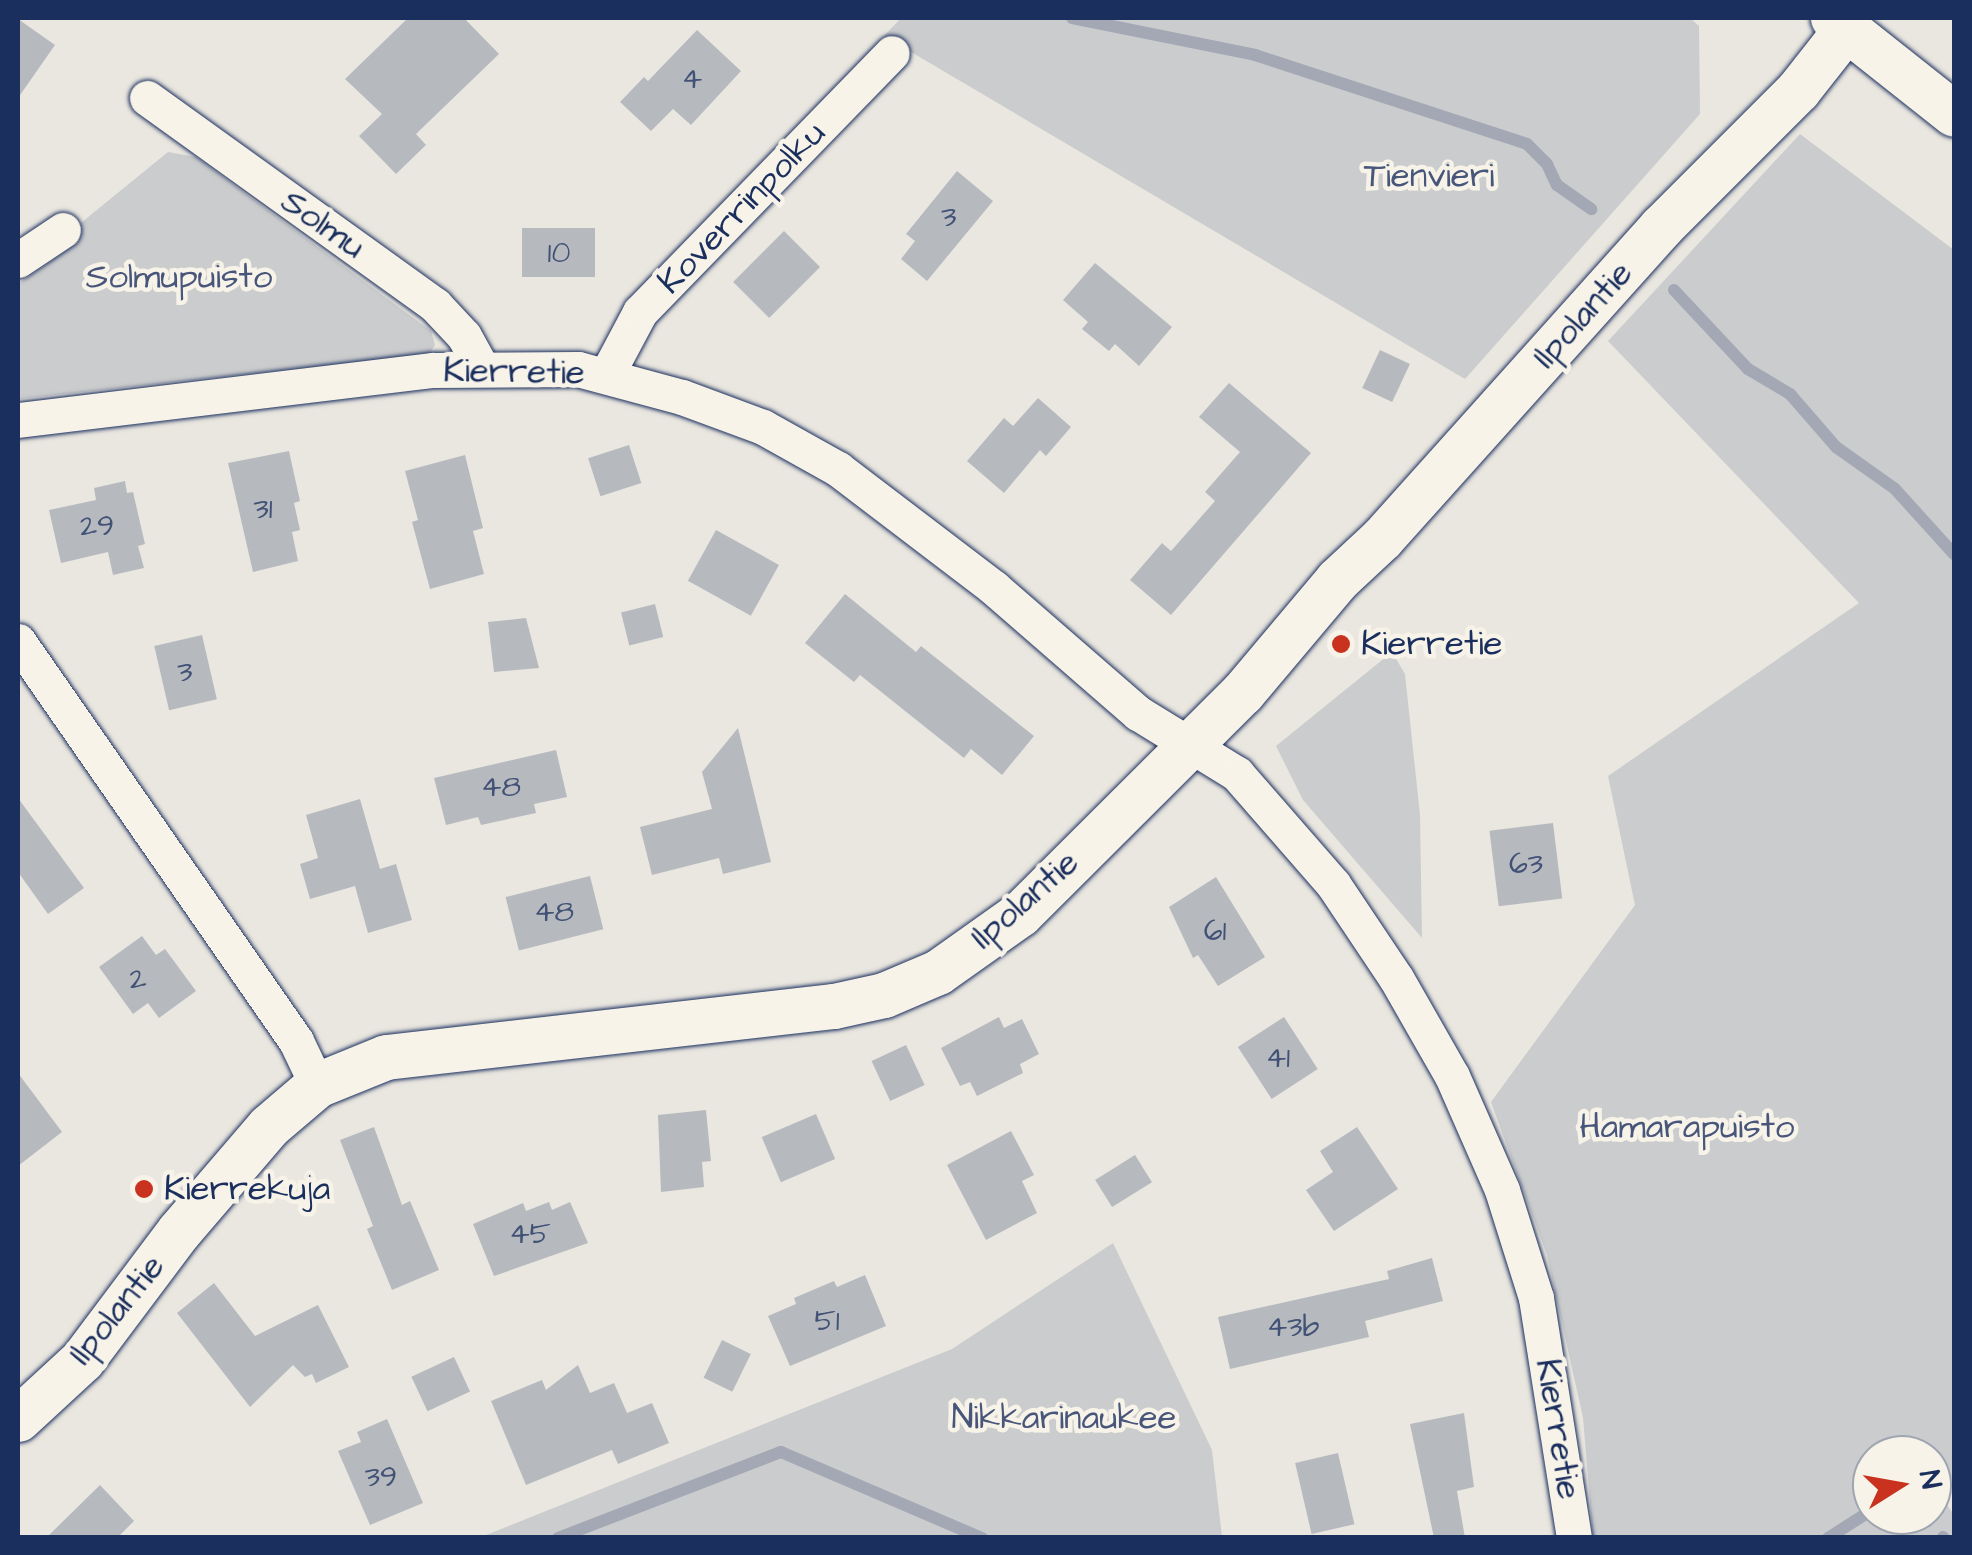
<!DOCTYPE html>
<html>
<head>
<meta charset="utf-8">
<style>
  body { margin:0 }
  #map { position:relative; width:1972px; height:1555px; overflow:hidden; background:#eae7e0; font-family:"Architects Daughter",sans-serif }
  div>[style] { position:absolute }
  .green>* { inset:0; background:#cbcccd }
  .stream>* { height:12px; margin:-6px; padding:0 6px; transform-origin:6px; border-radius:6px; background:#a3a8b4 }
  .building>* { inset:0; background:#b6babf; transform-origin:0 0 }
  .roads { filter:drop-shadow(0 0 2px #1b2f5e) drop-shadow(0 0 2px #1b2f5e) }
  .minor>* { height:35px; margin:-17.5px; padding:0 17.5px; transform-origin:17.5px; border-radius:17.5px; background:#f7f3e8 }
  .tertiary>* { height:45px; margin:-22.5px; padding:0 22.5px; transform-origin:22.5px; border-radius:22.5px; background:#f7f3e8 }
  .dots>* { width:28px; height:28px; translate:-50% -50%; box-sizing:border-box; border:5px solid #f7f3e8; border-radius:50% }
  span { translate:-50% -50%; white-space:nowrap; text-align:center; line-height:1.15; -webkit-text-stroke:9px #f7f3e8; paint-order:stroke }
  .number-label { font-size:30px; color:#425276 }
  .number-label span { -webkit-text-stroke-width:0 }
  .park-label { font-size:35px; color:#47567a }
  .street-label { font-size:35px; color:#1b2f5e }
  .poi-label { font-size:35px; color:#1b2f5e }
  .left { translate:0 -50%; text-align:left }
  .frame { position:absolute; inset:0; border:20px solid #1b2f5e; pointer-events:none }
  .north { position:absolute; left:1852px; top:1435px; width:100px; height:100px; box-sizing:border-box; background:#f7f3e8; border:2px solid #9fa5b1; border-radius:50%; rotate:79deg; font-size:28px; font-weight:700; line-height:40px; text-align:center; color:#1b2f5e }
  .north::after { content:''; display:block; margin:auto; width:35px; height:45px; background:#c8321e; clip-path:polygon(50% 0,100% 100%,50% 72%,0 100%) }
</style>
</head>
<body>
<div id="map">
  <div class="green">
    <i style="clip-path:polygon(901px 18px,1690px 18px,1699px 26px,1700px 114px,1465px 379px,884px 36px)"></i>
    <i style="clip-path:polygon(evenodd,1800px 134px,1954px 250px,1954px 1478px,1937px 1490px,1954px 1515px,1954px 1537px,1593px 1537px,1583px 1418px,1547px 1255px,1491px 1102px,1635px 905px,1608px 776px,1859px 603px,1608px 341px,1800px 134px,1872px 1455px,1932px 1455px,1932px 1515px,1872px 1515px,1872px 1455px)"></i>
    <i style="clip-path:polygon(168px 152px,196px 157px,431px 331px,435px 345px,429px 354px,18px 399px,18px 284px,75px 245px,71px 231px)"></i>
    <i style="clip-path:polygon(1392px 652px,1405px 674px,1420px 815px,1422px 938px,1303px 800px,1276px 746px)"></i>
    <i style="clip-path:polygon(1113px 1243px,1212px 1450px,1222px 1537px,481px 1537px,952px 1349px)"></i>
  </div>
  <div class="stream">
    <i style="left:1072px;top:18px;width:187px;rotate:11.4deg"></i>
    <i style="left:1255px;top:55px;width:286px;rotate:18.1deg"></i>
    <i style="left:1527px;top:144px;width:28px;rotate:45deg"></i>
    <i style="left:1547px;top:164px;width:23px;rotate:65deg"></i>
    <i style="left:1557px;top:185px;width:42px;rotate:35.2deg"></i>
    <i style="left:1674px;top:290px;width:108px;rotate:46.9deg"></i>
    <i style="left:1748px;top:369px;width:49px;rotate:30.8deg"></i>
    <i style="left:1790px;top:394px;width:70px;rotate:49deg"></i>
    <i style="left:1836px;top:447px;width:72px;rotate:35.4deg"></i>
    <i style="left:1895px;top:489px;width:88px;rotate:47.8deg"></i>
    <i style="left:1943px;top:1537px;width:1px;rotate:45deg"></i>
    <i style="left:558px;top:1538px;width:239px;rotate:-21.1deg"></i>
    <i style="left:781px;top:1452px;width:219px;rotate:23.2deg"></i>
    <i style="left:1828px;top:1538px;width:52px;rotate:-32.5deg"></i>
  </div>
  <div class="building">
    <i style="clip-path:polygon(408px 18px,464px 18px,499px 54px,416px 134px,426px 145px,396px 174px,359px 136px,382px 114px,345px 79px)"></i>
    <i style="clip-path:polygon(18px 19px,55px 45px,18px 98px)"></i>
    <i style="clip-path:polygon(697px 30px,741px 71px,691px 125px,673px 109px,651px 131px,620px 102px,644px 77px,648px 81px)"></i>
    <i style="clip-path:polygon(957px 171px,993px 201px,927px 281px,901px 259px,915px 241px,906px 234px)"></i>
    <i style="left:522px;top:228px;width:73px;height:49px"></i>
    <i style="left:784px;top:231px;width:51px;height:72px;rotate:45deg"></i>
    <i style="clip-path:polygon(1095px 263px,1172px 327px,1139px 366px,1115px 344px,1109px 351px,1082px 329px,1088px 322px,1063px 300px)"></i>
    <i style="left:1380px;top:350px;width:33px;height:42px;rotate:25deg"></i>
    <i style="clip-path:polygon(1229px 383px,1311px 453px,1171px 615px,1130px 580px,1162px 543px,1171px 551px,1215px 501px,1205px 492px,1240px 452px,1199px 417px)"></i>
    <i style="clip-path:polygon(1038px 398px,1071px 427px,1046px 456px,1040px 450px,1004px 493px,967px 461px,1004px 418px,1013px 426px)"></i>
    <i style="left:629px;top:445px;width:40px;height:43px;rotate:72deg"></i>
    <i style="clip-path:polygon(289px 451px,300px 501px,294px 503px,300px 530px,292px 532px,298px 561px,253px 572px,228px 463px)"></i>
    <i style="clip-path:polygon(465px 455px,483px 528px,473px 531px,484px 574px,430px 589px,412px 522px,418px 520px,405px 471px)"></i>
    <i style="clip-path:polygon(125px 481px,127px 493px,133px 492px,145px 544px,138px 546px,144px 568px,113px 575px,108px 552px,61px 563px,49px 510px,96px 500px,94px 488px)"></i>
    <i style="left:716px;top:530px;width:72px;height:58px;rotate:29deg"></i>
    <i style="clip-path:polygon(845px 594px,916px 652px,921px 646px,1034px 736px,1002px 775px,971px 749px,964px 758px,860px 675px,854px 682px,805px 643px)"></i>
    <i style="left:655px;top:604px;width:34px;height:35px;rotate:76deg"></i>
    <i style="clip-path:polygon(526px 618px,539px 668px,494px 672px,488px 622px)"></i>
    <i style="left:202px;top:635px;width:66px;height:49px;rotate:77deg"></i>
    <i style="clip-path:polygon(738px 728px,771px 862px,723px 874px,719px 858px,652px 875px,640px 827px,712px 809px,702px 772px)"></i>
    <i style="clip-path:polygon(556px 750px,567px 797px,534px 804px,536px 813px,481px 825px,478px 817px,446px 825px,434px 778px)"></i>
    <i style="clip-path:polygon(18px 798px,84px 888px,48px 914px,18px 872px)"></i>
    <i style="clip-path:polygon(360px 799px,380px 869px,396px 864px,412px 920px,368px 933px,355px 886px,310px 899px,300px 864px,318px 858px,306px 815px)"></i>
    <i style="left:1553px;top:823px;width:76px;height:64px;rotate:83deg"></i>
    <i style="left:590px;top:876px;width:55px;height:87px;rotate:76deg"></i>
    <i style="clip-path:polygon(1216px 877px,1265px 957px,1218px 986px,1198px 955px,1193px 958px,1169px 907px)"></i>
    <i style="clip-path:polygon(142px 936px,156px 955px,165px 949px,196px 991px,159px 1018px,148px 1003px,133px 1014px,99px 967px)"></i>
    <i style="clip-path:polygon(999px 1017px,1004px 1028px,1022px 1019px,1039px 1054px,1020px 1064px,1023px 1073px,977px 1096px,970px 1082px,960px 1086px,941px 1048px)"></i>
    <i style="left:1284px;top:1017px;width:62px;height:55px;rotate:57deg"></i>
    <i style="left:906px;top:1045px;width:44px;height:38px;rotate:65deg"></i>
    <i style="clip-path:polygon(18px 1073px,62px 1132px,18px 1166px)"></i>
    <i style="clip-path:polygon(706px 1110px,711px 1161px,702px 1162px,704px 1187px,661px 1192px,658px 1115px)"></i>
    <i style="left:816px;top:1114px;width:49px;height:59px;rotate:67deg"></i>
    <i style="clip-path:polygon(374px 1127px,402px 1205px,410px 1201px,439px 1270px,392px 1290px,367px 1229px,373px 1226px,340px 1140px)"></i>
    <i style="clip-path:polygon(1357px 1127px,1398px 1189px,1334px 1231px,1306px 1190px,1333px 1172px,1320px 1151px)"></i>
    <i style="clip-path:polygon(1011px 1131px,1034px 1175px,1022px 1181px,1037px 1213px,986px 1240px,947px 1165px)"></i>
    <i style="left:1135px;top:1155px;width:32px;height:47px;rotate:58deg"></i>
    <i style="clip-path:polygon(549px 1202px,552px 1210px,570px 1202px,588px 1243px,494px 1276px,473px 1224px,523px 1203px,526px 1211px)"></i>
    <i style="clip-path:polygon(1432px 1258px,1443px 1301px,1365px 1321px,1369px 1337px,1230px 1369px,1218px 1317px,1389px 1279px,1387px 1271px)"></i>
    <i style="clip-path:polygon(865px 1275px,886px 1326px,790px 1366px,768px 1316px,796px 1304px,794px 1298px,834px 1281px,837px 1287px)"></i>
    <i style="clip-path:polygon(214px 1283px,255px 1336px,318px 1305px,349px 1367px,316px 1383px,312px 1374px,305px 1377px,293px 1365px,250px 1407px,177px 1313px)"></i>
    <i style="left:722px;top:1340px;width:32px;height:42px;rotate:26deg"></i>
    <i style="left:454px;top:1357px;width:38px;height:47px;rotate:65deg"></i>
    <i style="clip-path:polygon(578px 1365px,590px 1393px,614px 1383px,627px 1413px,652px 1403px,669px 1443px,618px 1464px,612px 1450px,526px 1485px,491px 1401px,542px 1380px,546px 1390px)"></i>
    <i style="clip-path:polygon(1464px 1413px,1474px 1487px,1457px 1491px,1465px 1538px,1434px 1538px,1410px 1424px)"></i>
    <i style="clip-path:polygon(387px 1419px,423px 1503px,370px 1525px,338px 1451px,361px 1442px,357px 1432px)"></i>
    <i style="left:1338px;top:1453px;width:73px;height:44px;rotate:77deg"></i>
    <i style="clip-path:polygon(100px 1485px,134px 1521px,117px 1538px,46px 1538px)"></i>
  </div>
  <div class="roads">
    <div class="minor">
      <i style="left:147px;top:98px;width:355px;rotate:35.7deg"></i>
      <i style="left:435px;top:305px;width:42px;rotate:46.9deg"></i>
      <i style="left:464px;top:336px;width:35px;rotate:61deg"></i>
      <i style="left:18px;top:260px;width:54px;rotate:-33.7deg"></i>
      <i style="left:607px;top:374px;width:70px;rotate:-62deg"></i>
      <i style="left:640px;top:312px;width:361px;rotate:-45.8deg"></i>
      <i style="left:18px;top:420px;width:418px;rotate:-6.9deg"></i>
      <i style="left:433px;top:370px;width:145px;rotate:-0.4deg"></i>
      <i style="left:578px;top:369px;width:108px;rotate:15.1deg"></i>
      <i style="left:682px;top:397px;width:86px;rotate:20.3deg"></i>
      <i style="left:763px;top:427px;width:86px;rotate:29.2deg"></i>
      <i style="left:838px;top:469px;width:196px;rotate:37.3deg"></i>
      <i style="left:994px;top:588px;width:191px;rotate:41deg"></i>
      <i style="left:1138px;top:713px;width:116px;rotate:31.6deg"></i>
      <i style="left:1237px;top:774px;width:146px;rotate:48.9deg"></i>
      <i style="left:1333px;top:884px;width:113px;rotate:56.2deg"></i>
      <i style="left:1396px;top:978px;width:113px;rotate:60.3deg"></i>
      <i style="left:1452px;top:1076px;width:124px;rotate:66.3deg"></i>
      <i style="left:1502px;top:1190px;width:113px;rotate:72.5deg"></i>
      <i style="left:1536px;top:1298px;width:243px;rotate:81deg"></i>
      <i style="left:18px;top:641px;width:487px;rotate:55.2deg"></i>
      <i style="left:296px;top:1041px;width:49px;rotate:64.5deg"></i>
    </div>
    <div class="tertiary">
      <i style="left:1833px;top:18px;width:154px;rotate:38.4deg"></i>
      <i style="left:18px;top:1419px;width:87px;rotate:-42.7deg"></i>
      <i style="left:82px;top:1360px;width:161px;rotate:-53.1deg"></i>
      <i style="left:179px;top:1231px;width:138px;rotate:-49.4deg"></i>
      <i style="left:269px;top:1126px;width:63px;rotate:-40.5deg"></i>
      <i style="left:317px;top:1085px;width:74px;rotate:-22.1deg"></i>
      <i style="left:386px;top:1057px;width:451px;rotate:-6.5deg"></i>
      <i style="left:834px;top:1006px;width:51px;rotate:-12.4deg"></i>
      <i style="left:884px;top:995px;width:59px;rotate:-23.1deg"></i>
      <i style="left:938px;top:972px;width:100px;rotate:-35.3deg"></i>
      <i style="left:1020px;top:914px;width:313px;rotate:-44.9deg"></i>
      <i style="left:1242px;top:693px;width:148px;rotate:-49.9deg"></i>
      <i style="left:1337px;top:580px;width:62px;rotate:-43deg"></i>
      <i style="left:1382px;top:538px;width:418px;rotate:-48.1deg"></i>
      <i style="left:1661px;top:227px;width:194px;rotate:-45deg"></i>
      <i style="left:1798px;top:90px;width:78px;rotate:-51.8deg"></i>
    </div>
  </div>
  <div class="dots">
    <i style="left:1341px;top:644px;background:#c8321e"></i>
    <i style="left:144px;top:1189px;background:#c8321e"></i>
  </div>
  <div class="number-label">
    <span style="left:692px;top:79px">4</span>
    <span style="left:949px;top:217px">3</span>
    <span style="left:559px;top:253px">10</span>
    <span style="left:263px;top:509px">31</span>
    <span style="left:97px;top:526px">29</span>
    <span style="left:185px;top:672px">3</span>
    <span style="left:501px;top:787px">48</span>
    <span style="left:1526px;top:864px">63</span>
    <span style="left:554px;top:912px">48</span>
    <span style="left:1215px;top:931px">61</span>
    <span style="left:138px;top:979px">2</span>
    <span style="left:1278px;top:1058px">41</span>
    <span style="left:530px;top:1234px">45</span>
    <span style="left:827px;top:1321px">51</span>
    <span style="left:1293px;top:1327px">43b</span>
    <span style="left:381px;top:1477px">39</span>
  </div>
  <div class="park-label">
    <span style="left:1429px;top:176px">Tienvieri</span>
    <span style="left:179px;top:277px">Solmupuisto</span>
    <span style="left:1687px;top:1127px">Hamarapuisto</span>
    <span style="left:1064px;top:1418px">Nikkarinaukee</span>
  </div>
  <div class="street-label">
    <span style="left:742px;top:208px;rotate:-46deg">Koverrinpolku</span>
    <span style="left:323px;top:224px;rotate:35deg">Solmu</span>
    <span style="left:1583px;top:315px;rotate:-48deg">Ilpolantie</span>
    <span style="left:514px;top:372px;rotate:1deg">Kierretie</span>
    <span style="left:1025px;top:900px;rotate:-41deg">Ilpolantie</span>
    <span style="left:117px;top:1310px;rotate:-51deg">Ilpolantie</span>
    <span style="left:1558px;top:1429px;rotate:81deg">Kierretie</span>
  </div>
  <div class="poi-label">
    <span class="left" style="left:1361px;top:644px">Kierretie</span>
    <span class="left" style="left:164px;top:1189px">Kierrekuja</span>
  </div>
  <div class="frame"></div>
  <div class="north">N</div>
</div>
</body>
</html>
